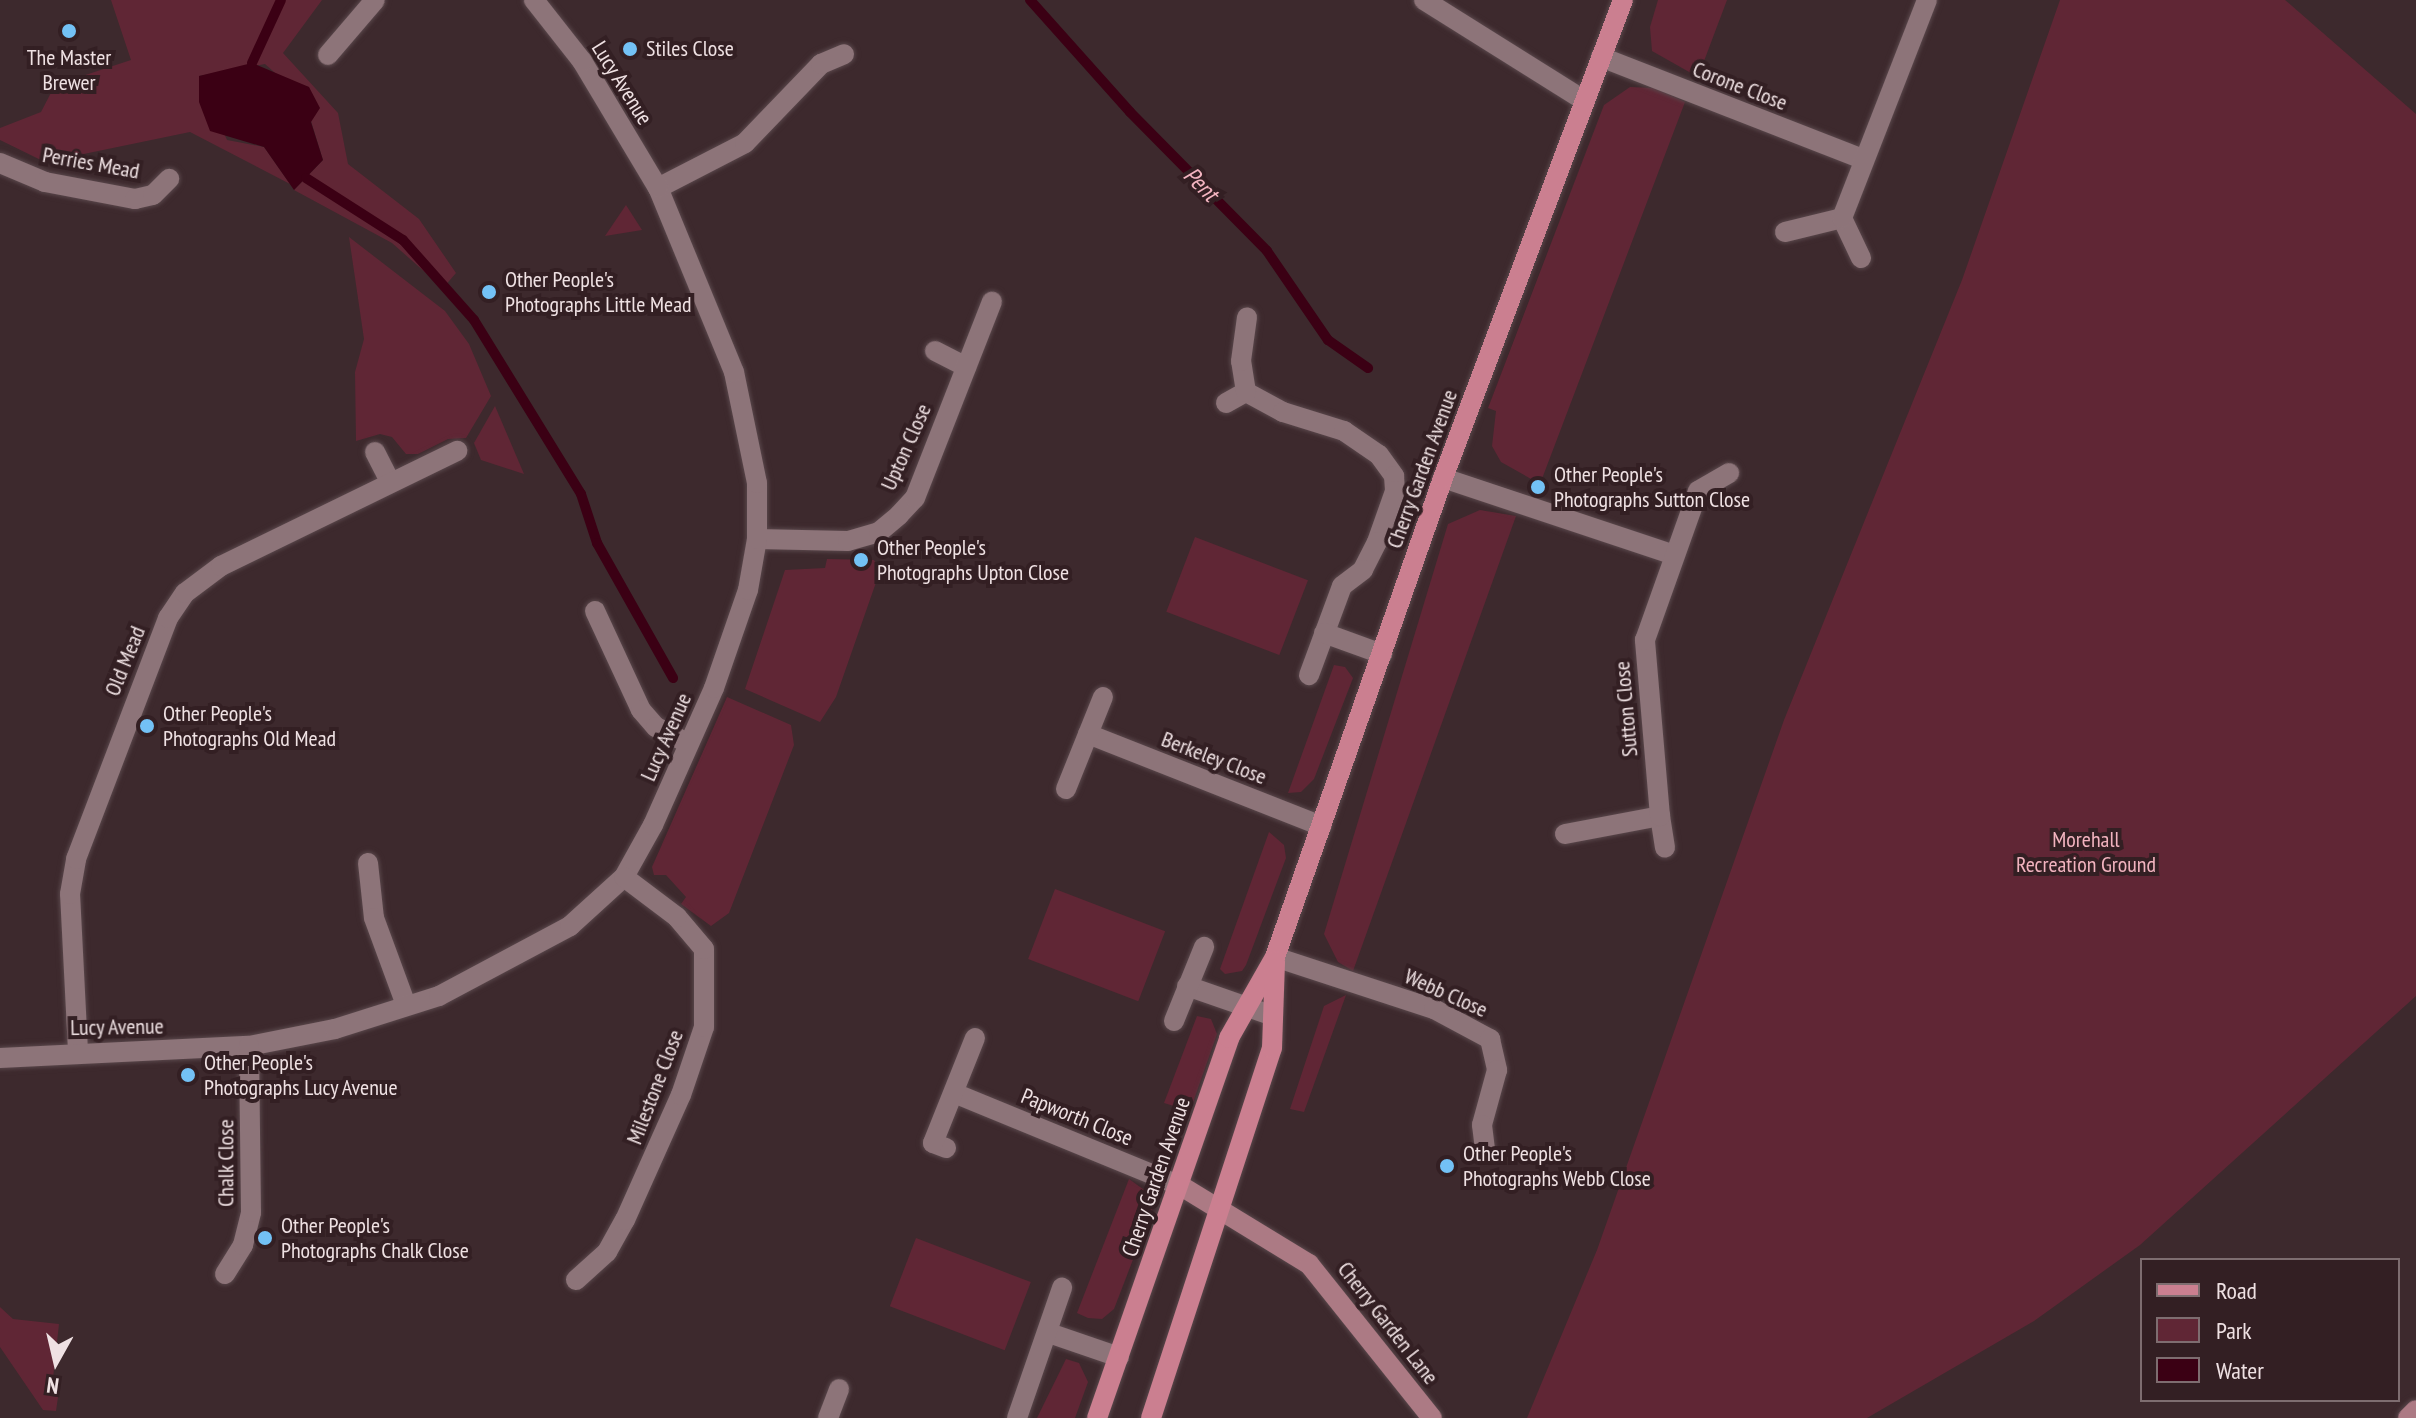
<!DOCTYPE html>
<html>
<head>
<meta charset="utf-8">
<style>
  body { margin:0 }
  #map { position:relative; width:2416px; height:1418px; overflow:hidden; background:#3d292d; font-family:"PT Sans Narrow",sans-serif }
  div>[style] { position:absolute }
  .green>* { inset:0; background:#602635; transform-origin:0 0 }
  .water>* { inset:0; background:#3b0014 }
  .stream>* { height:10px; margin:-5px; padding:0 5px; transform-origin:5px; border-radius:5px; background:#3b0014 }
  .roads { filter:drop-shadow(0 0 2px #59474b) drop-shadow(0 0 2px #59474b) }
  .street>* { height:20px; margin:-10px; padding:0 10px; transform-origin:10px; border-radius:10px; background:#8d7479 }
  .secondary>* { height:20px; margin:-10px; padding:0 10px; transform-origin:10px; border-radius:10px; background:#ac7a84 }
  .primary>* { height:20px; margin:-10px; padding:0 10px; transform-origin:10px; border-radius:10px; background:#cb7f90 }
  .dots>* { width:22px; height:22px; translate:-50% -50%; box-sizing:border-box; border:4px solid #331f23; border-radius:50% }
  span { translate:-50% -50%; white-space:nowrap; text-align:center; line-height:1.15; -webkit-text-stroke:8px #331f23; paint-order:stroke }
  .poi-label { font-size:22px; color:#efe1e3 }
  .left { translate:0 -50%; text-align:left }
  .street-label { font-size:22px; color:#efe1e3 }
  .park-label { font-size:22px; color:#f2b3bf }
  .water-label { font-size:24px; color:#f3b4c0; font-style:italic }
  .legend { position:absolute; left:2140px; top:1258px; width:260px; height:144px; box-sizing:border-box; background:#331f23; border:2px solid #7e6d70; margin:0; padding:10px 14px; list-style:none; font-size:24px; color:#efe1e3 }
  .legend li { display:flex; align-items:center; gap:16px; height:40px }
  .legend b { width:40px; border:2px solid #7e6d70 }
  .north { position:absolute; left:16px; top:1322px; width:80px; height:80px; -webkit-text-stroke:6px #331f23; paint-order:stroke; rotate:188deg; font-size:22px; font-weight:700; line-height:32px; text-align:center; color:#efe1e3 }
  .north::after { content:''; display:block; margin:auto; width:28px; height:36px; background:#efe1e3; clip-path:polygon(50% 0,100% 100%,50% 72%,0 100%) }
</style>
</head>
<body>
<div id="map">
  <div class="green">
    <i style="clip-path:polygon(111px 0,322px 0,283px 53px,338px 113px,348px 164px,419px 219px,456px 273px,443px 288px,392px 243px,294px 190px,323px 160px,311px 121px,309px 87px,283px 80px,265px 64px,199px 76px,227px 140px,264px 147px,290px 184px,190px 132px,45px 162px,0 140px,0 128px,41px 112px,55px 85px,131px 60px)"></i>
    <i style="clip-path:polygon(1658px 0,1727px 0,1698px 77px,1652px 51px,1650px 27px)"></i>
    <i style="clip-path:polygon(2060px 0,2285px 0,2416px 114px,2416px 996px,2140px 1245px,2034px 1321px,1867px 1418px,1527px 1418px,1597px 1250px,1784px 720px,1962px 280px)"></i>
    <i style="clip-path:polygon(1630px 87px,1654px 88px,1685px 102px,1540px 484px,1501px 462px,1492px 446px,1496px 411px,1488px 408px,1604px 105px)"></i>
    <i style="clip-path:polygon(626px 205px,642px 230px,605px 236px)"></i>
    <i style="clip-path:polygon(349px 237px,445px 311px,469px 344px,491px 396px,466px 438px,448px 439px,418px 454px,406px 454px,392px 437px,380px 434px,356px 441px,355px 372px,364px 339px)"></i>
    <i style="clip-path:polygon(495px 406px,524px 474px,481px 460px,474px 443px)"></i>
    <i style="clip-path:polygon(1480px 510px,1516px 516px,1353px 971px,1338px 962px,1324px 934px,1448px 524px)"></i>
    <i style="left:1195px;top:537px;width:121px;height:80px;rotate:21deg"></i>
    <i style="clip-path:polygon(827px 559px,874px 560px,880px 571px,836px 697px,820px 722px,745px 689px,785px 570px,825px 568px)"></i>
    <i style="clip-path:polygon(1334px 665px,1345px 667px,1353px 678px,1314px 779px,1301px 792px,1288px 793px)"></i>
    <i style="clip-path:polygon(727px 697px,791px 725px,794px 745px,729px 913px,711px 926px,681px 904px,686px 897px,666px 875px,654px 875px,652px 867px)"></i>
    <i style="clip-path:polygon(1269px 832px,1284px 845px,1286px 858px,1246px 965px,1242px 971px,1225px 974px,1220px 969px)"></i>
    <i style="left:1055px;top:889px;width:118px;height:75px;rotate:21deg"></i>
    <i style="clip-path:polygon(1346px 995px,1304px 1112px,1290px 1109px,1324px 1006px)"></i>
    <i style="clip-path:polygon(1197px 1016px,1211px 1019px,1217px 1034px,1190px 1111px,1164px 1103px)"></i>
    <i style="clip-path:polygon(1129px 1179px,1147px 1192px,1152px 1210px,1114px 1309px,1102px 1319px,1088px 1318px,1077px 1313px)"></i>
    <i style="left:916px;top:1238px;width:123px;height:73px;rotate:21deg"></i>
    <i style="clip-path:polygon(0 1307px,13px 1319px,59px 1324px,52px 1387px,59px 1390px,56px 1411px,43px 1410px,0 1347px)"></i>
    <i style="clip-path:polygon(1066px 1359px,1079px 1363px,1088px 1382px,1075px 1418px,1037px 1418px)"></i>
  </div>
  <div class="water">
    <i style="clip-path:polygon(252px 63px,309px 87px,320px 108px,311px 122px,323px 160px,294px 190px,264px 147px,210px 131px,199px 102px,199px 76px)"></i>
  </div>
  <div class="stream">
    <i style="left:1030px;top:0;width:150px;rotate:48.2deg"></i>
    <i style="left:1130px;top:112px;width:195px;rotate:45.4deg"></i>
    <i style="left:1267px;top:251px;width:108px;rotate:55.6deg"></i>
    <i style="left:1328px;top:340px;width:49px;rotate:35deg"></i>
    <i style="left:252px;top:63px;width:69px;rotate:-65.3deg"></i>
    <i style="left:306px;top:178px;width:115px;rotate:32.6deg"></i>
    <i style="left:403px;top:240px;width:107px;rotate:48.4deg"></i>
    <i style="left:474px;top:320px;width:204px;rotate:58.4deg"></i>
    <i style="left:581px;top:494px;width:52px;rotate:71.9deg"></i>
    <i style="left:597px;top:543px;width:155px;rotate:60.6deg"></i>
  </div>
  <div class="roads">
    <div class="street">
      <i style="left:1424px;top:0;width:190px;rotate:32.1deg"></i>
      <i style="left:328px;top:55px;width:72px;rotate:-49.5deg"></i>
      <i style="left:1601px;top:57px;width:280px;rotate:21.3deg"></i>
      <i style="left:0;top:163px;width:49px;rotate:22.9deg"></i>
      <i style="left:45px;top:182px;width:92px;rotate:10.7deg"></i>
      <i style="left:135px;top:199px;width:18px;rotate:-13deg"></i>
      <i style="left:153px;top:195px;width:23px;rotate:-45deg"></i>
      <i style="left:658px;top:188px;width:98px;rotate:-27.3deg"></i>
      <i style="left:745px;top:143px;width:110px;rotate:-46.1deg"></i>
      <i style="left:821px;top:64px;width:25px;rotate:-23deg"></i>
      <i style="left:1785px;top:232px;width:59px;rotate:-13.8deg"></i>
      <i style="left:1861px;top:258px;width:44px;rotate:-115.4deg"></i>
      <i style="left:1842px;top:218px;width:234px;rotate:-68.7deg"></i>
      <i style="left:935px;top:351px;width:35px;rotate:27deg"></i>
      <i style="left:1246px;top:392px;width:42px;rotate:28.4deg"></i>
      <i style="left:1283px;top:412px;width:64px;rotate:17.3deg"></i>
      <i style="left:1344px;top:431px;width:42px;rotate:34.4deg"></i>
      <i style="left:1379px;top:455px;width:26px;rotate:54deg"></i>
      <i style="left:1394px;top:476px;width:15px;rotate:86deg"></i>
      <i style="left:1395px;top:491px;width:54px;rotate:109.4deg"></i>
      <i style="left:1377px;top:542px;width:31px;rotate:117deg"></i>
      <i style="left:1363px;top:570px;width:26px;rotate:143deg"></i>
      <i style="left:1342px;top:586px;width:95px;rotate:110.3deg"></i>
      <i style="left:1226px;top:403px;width:23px;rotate:-29deg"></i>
      <i style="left:1246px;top:392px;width:31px;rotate:-99deg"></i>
      <i style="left:1241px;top:361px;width:44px;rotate:-82.2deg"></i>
      <i style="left:375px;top:452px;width:31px;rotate:63deg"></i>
      <i style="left:1443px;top:478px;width:241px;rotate:18.4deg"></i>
      <i style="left:757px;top:539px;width:91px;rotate:1.3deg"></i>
      <i style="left:848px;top:541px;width:32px;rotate:-16deg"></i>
      <i style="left:879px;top:532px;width:26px;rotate:-40deg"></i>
      <i style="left:899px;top:515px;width:23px;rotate:-47deg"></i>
      <i style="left:915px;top:498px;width:211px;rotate:-68.6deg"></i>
      <i style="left:595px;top:611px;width:109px;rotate:65.1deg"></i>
      <i style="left:641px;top:710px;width:23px;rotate:49deg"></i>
      <i style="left:656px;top:727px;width:36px;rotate:27deg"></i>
      <i style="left:1324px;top:633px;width:62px;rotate:19.9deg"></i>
      <i style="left:1088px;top:734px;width:251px;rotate:21.5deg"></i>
      <i style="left:1066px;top:789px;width:99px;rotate:-68.1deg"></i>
      <i style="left:1660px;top:816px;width:32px;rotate:81deg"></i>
      <i style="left:1565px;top:834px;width:97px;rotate:-10.7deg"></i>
      <i style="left:1660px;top:816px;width:177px;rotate:-94.9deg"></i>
      <i style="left:1645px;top:640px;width:158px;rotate:-70.4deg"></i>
      <i style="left:1698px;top:491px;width:36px;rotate:-30deg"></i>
      <i style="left:368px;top:863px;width:55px;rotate:83.8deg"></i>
      <i style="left:374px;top:918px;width:93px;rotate:69.8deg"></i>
      <i style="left:1275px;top:957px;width:167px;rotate:18.1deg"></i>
      <i style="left:1434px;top:1009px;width:64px;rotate:28.2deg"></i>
      <i style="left:1490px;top:1039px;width:32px;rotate:77deg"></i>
      <i style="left:1497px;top:1070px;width:57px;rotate:105.3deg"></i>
      <i style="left:1482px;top:1125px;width:24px;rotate:83deg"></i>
      <i style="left:1187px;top:986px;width:91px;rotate:19.2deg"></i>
      <i style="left:1174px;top:1021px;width:80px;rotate:-67.9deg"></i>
      <i style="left:78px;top:1051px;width:157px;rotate:-92.9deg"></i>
      <i style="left:70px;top:894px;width:36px;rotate:-80deg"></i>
      <i style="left:76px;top:859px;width:258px;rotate:-69.1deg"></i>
      <i style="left:168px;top:618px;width:30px;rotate:-56deg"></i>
      <i style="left:185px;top:593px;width:45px;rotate:-36.9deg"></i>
      <i style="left:221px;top:566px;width:263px;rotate:-26deg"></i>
      <i style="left:0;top:1058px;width:249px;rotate:-2.8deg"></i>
      <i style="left:249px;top:1046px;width:88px;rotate:-11.2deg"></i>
      <i style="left:335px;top:1029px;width:109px;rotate:-17.6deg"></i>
      <i style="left:439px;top:996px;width:149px;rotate:-28.1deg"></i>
      <i style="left:570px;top:926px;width:73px;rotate:-42.2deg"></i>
      <i style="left:624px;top:877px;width:60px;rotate:-60.9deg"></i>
      <i style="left:653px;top:825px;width:150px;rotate:-66deg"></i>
      <i style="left:714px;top:688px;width:104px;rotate:-70.9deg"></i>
      <i style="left:748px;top:590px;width:52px;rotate:-80deg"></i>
      <i style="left:757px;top:539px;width:56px;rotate:-90deg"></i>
      <i style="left:757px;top:483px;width:113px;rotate:-101.7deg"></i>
      <i style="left:734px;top:372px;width:199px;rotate:-112.4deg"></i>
      <i style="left:658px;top:188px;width:148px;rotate:-120.9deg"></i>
      <i style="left:582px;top:61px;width:78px;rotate:-128.2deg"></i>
      <i style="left:954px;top:1093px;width:245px;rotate:22.3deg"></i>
      <i style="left:946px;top:1148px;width:14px;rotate:-159deg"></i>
      <i style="left:933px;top:1143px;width:113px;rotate:-68.2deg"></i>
      <i style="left:225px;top:1274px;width:34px;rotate:-58deg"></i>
      <i style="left:243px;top:1245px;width:34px;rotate:-76deg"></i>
      <i style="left:251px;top:1212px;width:166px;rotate:-90.7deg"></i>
      <i style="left:576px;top:1280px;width:42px;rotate:-42.1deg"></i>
      <i style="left:607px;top:1252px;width:37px;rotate:-61deg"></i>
      <i style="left:625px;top:1220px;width:137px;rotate:-65.9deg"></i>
      <i style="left:681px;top:1095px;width:72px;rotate:-71.3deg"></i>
      <i style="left:704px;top:1027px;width:78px;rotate:-90deg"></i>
      <i style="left:704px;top:949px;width:42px;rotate:-130.2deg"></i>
      <i style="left:677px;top:917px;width:66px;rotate:-143deg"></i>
      <i style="left:1049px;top:1333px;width:74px;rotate:18.9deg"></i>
      <i style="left:828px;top:1418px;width:31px;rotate:-69deg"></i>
      <i style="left:1017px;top:1418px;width:138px;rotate:-70.9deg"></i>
    </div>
    <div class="secondary">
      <i style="left:1181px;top:1186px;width:150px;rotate:31.4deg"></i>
      <i style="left:1309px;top:1264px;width:197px;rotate:51.4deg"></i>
      <i style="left:2408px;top:1418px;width:11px;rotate:-45deg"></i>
    </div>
    <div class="primary">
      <i style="left:1097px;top:1418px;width:402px;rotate:-70.8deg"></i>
      <i style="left:1229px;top:1038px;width:93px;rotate:-60.4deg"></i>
      <i style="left:1275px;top:957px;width:508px;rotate:-70.67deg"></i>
      <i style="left:1443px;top:478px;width:511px;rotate:-69.37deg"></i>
      <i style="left:1151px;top:1418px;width:389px;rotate:-71.9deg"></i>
      <i style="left:1272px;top:1048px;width:87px;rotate:-88deg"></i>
    </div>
  </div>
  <div class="dots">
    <i style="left:69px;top:31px;background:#73c1f5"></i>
    <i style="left:630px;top:49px;background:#73c1f5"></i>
    <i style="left:489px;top:292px;background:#73c1f5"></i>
    <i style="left:1538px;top:487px;background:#73c1f5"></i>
    <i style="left:861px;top:560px;background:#73c1f5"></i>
    <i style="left:147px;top:726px;background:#73c1f5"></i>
    <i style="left:188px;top:1075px;background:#73c1f5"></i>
    <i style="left:1447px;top:1166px;background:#73c1f5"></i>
    <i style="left:265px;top:1238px;background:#73c1f5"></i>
  </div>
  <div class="poi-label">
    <span class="left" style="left:646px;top:49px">Stiles Close</span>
    <span style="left:69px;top:70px">The Master<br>Brewer</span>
    <span class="left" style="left:505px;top:292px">Other People's<br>Photographs Little Mead</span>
    <span class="left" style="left:1554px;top:487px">Other People's<br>Photographs Sutton Close</span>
    <span class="left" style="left:877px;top:560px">Other People's<br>Photographs Upton Close</span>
    <span class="left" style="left:163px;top:726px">Other People's<br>Photographs Old Mead</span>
    <span class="left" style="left:204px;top:1075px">Other People's<br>Photographs Lucy Avenue</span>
    <span class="left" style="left:1463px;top:1166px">Other People's<br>Photographs Webb Close</span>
    <span class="left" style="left:281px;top:1238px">Other People's<br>Photographs Chalk Close</span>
  </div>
  <div class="street-label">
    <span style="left:622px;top:83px;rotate:58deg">Lucy Avenue</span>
    <span style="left:1740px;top:86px;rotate:21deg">Corone Close</span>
    <span style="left:91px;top:163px;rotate:10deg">Perries Mead</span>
    <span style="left:906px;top:447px;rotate:-66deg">Upton Close</span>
    <span style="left:1422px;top:469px;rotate:-70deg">Cherry Garden Avenue</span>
    <span style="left:125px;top:661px;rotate:-68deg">Old Mead</span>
    <span style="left:1626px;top:709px;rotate:-95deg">Sutton Close</span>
    <span style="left:666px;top:737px;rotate:-66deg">Lucy Avenue</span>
    <span style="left:1214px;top:758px;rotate:21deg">Berkeley Close</span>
    <span style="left:1446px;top:993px;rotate:24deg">Webb Close</span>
    <span style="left:117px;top:1027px;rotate:-1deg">Lucy Avenue</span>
    <span style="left:655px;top:1087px;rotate:-69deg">Milestone Close</span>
    <span style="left:1077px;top:1117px;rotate:22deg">Papworth Close</span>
    <span style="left:226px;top:1163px;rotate:-90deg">Chalk Close</span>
    <span style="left:1156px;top:1177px;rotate:-71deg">Cherry Garden Avenue</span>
    <span style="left:1388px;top:1323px;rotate:52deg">Cherry Garden Lane</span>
  </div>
  <div class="park-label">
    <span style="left:2086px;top:852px">Morehall<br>Recreation Ground</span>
  </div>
  <div class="water-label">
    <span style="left:1201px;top:184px;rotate:45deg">Pent</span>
  </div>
  <ul class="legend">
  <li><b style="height:10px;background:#cb7f90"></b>Road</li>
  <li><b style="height:22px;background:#602635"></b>Park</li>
  <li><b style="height:22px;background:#3b0014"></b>Water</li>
  </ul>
  <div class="north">N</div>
</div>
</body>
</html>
